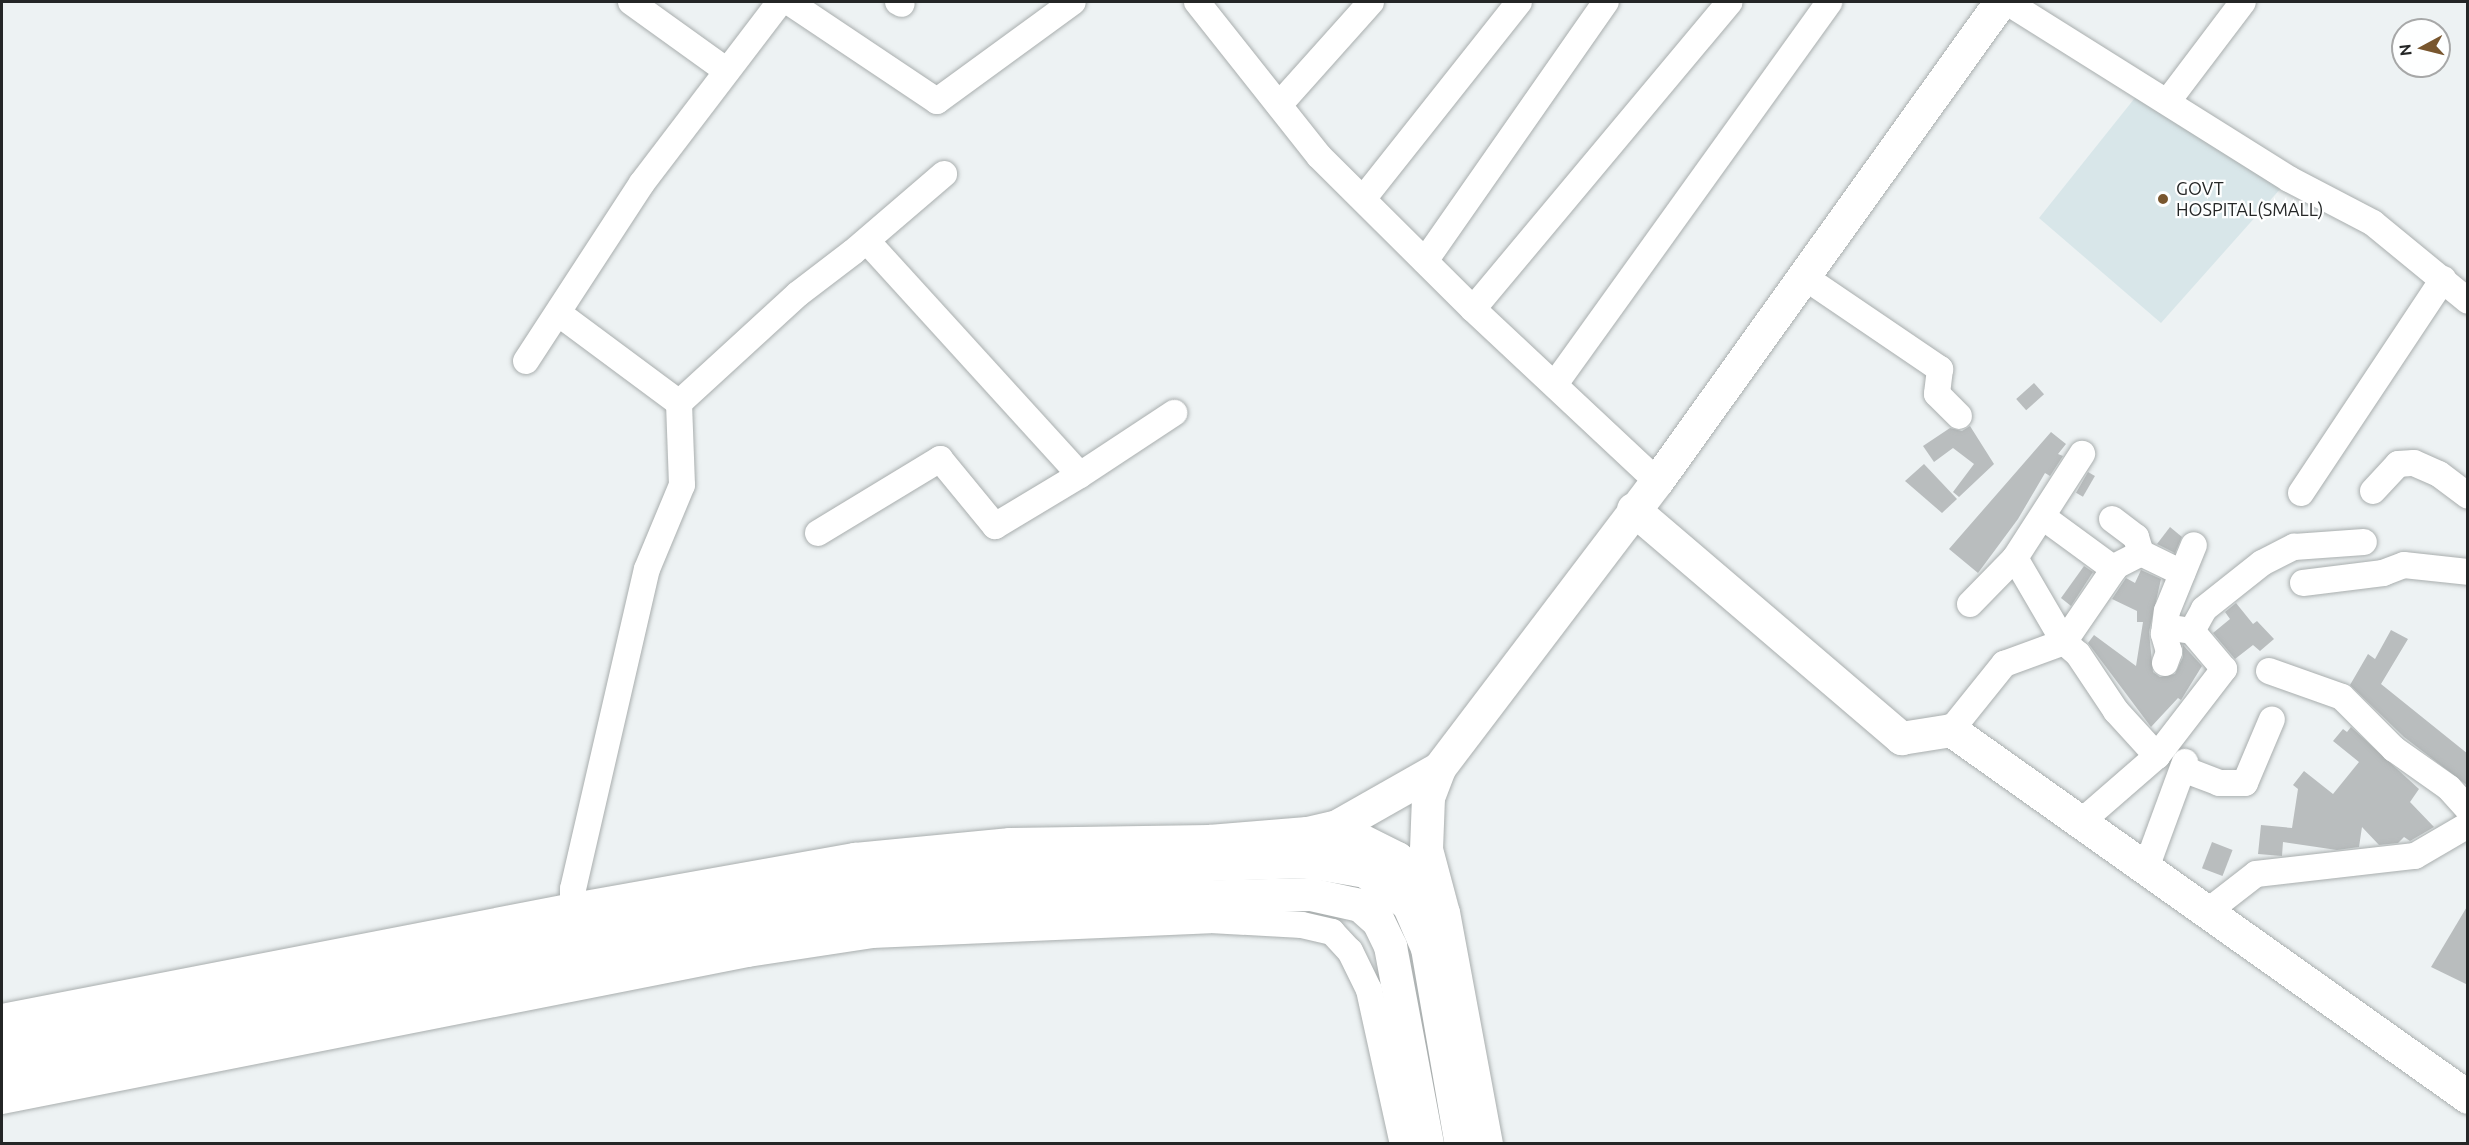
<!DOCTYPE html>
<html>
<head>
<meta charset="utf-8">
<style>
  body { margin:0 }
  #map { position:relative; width:2469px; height:1145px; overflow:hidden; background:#edf2f3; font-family:Ubuntu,sans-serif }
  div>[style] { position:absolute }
  .built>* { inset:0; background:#d8e6e9 }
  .building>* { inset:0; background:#b9bdbe; transform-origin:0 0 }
  .roads { filter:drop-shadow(0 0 2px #a9aeae) drop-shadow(0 0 2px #a9aeae) }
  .minor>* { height:26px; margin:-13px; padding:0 13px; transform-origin:13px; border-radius:13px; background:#fff }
  .major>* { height:33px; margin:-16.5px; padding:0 16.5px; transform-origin:16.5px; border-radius:16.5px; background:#fff }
  .highway>* { height:33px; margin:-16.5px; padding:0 16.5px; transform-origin:16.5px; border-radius:16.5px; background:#fff }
  .dots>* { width:16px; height:16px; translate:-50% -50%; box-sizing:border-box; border:3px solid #feffff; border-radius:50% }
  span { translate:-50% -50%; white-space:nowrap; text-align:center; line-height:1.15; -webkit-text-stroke:4.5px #feffff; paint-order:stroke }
  .poi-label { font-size:18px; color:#242626 }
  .left { translate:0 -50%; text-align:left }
  .frame { position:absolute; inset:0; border:3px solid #242626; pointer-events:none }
  .north { position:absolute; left:2391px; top:18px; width:60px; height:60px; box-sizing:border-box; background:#feffff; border:2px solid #a7a8a8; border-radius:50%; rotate:263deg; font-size:16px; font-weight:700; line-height:24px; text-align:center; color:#242626 }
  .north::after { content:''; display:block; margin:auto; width:21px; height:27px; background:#78562e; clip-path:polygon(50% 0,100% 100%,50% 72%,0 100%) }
</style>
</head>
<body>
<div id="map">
  <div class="built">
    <i style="clip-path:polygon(2142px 89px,2289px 179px,2161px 323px,2039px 218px)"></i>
  </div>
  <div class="building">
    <i style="left:2034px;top:383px;width:15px;height:24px;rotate:48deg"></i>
    <i style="clip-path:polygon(1970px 426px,1994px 464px,1959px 497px,1953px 492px,1974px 464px,1953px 448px,1934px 462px,1923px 446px,1950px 428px,1962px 431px)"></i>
    <i style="clip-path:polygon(2051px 432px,2066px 444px,2058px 454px,2063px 456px,2050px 476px,2045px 473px,2018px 519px,1978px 573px,1949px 549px)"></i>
    <i style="clip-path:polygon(1924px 464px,1957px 499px,1942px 513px,1905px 481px)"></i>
    <i style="left:2088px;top:472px;width:8px;height:24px;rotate:30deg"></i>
    <i style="clip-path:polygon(2170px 527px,2182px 537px,2175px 553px,2157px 544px)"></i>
    <i style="clip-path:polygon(2084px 566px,2093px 572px,2071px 606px,2061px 598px)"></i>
    <i style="clip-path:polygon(2141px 570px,2161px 579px,2149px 632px,2153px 672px,2160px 677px,2175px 674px,2183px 657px,2183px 645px,2202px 666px,2181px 700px,2178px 698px,2151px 727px,2088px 643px,2094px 635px,2136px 666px,2143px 622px,2137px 622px,2137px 611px,2112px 599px,2126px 578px,2135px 583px)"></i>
    <i style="clip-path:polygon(2236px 603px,2253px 624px,2257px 621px,2274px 639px,2260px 651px,2253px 645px,2235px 659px,2213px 633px,2230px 619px,2225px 612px)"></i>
    <i style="clip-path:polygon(2391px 630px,2408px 639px,2381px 684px,2468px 754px,2468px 786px,2404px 737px,2350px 685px,2368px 654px,2375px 659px)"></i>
    <i style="clip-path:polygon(2351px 727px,2419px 789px,2410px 802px,2434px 827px,2410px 841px,2404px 837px,2398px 843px,2379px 845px,2362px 827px,2359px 847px,2337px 850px,2283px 842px,2282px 856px,2258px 854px,2261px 825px,2292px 828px,2298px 789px,2293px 785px,2304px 771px,2333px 794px,2359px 762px,2333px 741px,2343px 729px,2347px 732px)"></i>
    <i style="left:2212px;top:842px;width:22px;height:28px;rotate:21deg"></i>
    <i style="clip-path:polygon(2468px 905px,2468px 985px,2431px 967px)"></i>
  </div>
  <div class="roads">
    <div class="minor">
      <i style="left:631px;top:2px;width:118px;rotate:35.7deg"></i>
      <i style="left:789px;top:2px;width:178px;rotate:33.8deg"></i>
      <i style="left:937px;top:101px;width:168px;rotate:-36.1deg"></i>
      <i style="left:898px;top:2px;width:4px;rotate:27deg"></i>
      <i style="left:1197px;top:2px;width:196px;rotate:51.6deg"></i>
      <i style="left:1319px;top:156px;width:217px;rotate:44.8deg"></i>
      <i style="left:1473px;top:309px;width:252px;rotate:43.1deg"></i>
      <i style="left:2007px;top:2px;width:333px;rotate:32.1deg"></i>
      <i style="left:2289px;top:179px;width:95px;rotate:27.6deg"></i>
      <i style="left:2373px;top:223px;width:123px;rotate:39.4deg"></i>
      <i style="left:2168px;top:101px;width:124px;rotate:-52.9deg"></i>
      <i style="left:1279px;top:105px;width:138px;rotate:-48.2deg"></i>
      <i style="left:1363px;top:199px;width:251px;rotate:-51.6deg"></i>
      <i style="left:867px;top:241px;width:316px;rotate:47.7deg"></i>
      <i style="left:1080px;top:475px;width:113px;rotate:-33.4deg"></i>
      <i style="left:1425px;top:261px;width:316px;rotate:-55.1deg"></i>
      <i style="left:1803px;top:276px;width:166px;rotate:34.2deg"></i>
      <i style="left:1940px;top:369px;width:25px;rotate:97deg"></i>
      <i style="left:1937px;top:394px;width:31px;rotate:45deg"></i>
      <i style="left:1473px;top:309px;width:400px;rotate:-50.1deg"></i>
      <i style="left:558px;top:313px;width:151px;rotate:36.6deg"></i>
      <i style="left:679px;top:403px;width:161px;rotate:-42.5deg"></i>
      <i style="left:798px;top:294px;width:69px;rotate:-37.4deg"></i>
      <i style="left:853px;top:252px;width:120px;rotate:-40.6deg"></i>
      <i style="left:526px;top:361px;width:212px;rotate:-56.9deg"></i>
      <i style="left:642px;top:183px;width:228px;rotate:-52.7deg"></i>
      <i style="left:1555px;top:384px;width:470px;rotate:-54.3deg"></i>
      <i style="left:2373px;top:491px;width:37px;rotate:-47deg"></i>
      <i style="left:2398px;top:464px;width:16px;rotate:-4deg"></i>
      <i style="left:2414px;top:463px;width:27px;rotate:24deg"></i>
      <i style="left:2439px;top:474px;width:36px;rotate:37deg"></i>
      <i style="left:2301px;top:493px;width:257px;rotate:-56.4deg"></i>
      <i style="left:2043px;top:517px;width:88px;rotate:36.2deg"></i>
      <i style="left:2112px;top:519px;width:30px;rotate:37deg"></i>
      <i style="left:2136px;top:537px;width:17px;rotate:73deg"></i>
      <i style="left:2141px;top:553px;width:46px;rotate:26deg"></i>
      <i style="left:818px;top:533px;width:143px;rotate:-31.2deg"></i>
      <i style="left:940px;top:459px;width:87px;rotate:50.6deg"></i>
      <i style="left:995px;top:526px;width:99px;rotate:-31deg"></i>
      <i style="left:2015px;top:558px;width:97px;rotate:59.7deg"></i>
      <i style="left:2064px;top:642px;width:18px;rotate:41deg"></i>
      <i style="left:2078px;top:654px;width:69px;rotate:56.3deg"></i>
      <i style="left:2116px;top:711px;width:61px;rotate:47.7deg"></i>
      <i style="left:2303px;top:583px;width:81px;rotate:-7.1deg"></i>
      <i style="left:2383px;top:573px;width:22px;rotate:-21deg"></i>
      <i style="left:2404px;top:565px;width:64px;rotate:6.2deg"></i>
      <i style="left:1970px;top:604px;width:64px;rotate:-45.6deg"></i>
      <i style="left:2015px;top:558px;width:124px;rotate:-57.2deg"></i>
      <i style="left:2192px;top:631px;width:25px;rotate:-61deg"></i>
      <i style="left:2204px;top:609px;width:74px;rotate:-38.4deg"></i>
      <i style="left:2262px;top:563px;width:36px;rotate:-27deg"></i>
      <i style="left:2294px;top:547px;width:70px;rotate:-4.1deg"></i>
      <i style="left:2165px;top:663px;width:12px;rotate:-70deg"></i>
      <i style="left:2169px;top:652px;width:19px;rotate:-106deg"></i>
      <i style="left:2164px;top:634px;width:23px;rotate:-83deg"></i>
      <i style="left:2167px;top:611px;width:71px;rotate:-67.8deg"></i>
      <i style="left:2269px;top:671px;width:77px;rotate:19.6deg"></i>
      <i style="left:2342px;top:697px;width:74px;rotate:45deg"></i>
      <i style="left:2394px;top:749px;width:67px;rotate:35.3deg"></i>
      <i style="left:2449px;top:788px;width:28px;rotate:48deg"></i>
      <i style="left:1951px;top:730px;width:85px;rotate:-51.2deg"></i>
      <i style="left:2004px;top:664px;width:64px;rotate:-20.1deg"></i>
      <i style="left:2064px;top:642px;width:92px;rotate:-55.6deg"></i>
      <i style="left:2116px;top:566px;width:28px;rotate:-27deg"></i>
      <i style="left:2183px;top:769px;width:39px;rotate:21deg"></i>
      <i style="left:2219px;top:783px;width:26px"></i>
      <i style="left:2245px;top:783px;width:69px;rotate:-67.1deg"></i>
      <i style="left:2081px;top:822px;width:101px;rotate:-41deg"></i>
      <i style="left:2157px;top:756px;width:110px;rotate:-52.4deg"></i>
      <i style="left:2224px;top:669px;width:50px;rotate:-130.1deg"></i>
      <i style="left:2192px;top:631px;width:27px;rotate:-172deg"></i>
      <i style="left:2146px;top:868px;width:113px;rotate:-69.8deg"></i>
      <i style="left:573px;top:909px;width:20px;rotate:-90deg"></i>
      <i style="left:573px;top:889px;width:328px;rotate:-77deg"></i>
      <i style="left:647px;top:569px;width:91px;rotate:-67.4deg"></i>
      <i style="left:682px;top:485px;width:82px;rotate:-92.1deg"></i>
      <i style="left:2207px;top:912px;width:62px;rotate:-37.8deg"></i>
      <i style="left:2256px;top:874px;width:160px;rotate:-6.5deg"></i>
      <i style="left:2415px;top:856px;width:61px;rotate:-30.3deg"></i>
      <i style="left:2px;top:1101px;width:760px;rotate:-11.15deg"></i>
      <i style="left:748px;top:954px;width:125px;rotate:-8.7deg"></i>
      <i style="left:872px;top:935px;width:338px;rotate:-2.5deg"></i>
      <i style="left:1210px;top:920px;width:92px;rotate:3.1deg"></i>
      <i style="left:1302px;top:925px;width:31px;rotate:13deg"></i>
      <i style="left:1332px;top:932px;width:26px;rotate:47deg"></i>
      <i style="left:1350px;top:951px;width:43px;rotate:64deg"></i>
      <i style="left:1369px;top:990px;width:158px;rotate:77.6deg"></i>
    </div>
    <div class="major">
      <i style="left:1633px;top:509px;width:353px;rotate:40.5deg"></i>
      <i style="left:1901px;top:738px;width:51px;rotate:-9.1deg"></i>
      <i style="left:1951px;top:730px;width:634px;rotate:35.37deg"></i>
      <i style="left:1315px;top:834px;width:40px;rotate:4.3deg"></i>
      <i style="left:1355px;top:837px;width:47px;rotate:26.6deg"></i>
      <i style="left:1397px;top:858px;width:34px;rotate:43deg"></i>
      <i style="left:1422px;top:881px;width:25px;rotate:56deg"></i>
      <i style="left:2px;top:1020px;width:582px;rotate:-11deg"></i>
      <i style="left:573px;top:909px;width:286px;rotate:-10.1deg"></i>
      <i style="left:855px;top:859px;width:156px;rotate:-5.5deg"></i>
      <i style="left:1010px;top:844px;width:199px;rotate:-0.9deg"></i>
      <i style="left:1209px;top:841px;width:98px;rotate:-4.7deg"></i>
      <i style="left:1307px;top:833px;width:31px;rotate:-13deg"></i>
      <i style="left:1337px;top:826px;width:117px;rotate:-29.6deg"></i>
      <i style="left:1486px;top:1144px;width:235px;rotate:-100.5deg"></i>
      <i style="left:1443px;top:913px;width:66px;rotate:-104.9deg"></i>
      <i style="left:1426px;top:849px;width:52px;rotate:-87.8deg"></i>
      <i style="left:1428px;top:797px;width:31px;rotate:-69deg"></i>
      <i style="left:1439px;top:768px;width:360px;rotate:-52.8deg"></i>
      <i style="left:1657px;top:481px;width:589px;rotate:-54.39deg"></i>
    </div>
    <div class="highway">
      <i style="left:2px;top:1046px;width:589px;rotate:-11.06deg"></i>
      <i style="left:580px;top:933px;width:283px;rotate:-9.6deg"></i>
      <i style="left:859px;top:886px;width:195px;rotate:-5deg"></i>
      <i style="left:1053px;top:869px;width:253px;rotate:-1.8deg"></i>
      <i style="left:1306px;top:861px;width:60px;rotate:9.6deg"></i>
      <i style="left:1365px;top:871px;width:54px;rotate:37.5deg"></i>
      <i style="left:1408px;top:904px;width:48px;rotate:66.6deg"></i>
      <i style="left:1427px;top:948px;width:199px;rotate:80.2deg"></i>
      <i style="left:2px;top:1076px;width:592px;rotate:-11.2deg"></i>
      <i style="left:583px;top:961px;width:282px;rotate:-9.6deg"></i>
      <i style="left:861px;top:914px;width:200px;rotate:-4deg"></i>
      <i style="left:1061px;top:900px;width:249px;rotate:-1.4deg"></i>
      <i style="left:1310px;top:894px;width:51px;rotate:12.4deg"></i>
      <i style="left:1360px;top:905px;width:24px;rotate:42deg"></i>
      <i style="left:1378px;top:921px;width:28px;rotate:64deg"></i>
      <i style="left:1390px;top:946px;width:201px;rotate:79.4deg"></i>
    </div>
  </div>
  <div class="dots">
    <i style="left:2163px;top:199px;background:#78562e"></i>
  </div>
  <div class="poi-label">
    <span class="left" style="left:2176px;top:199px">GOVT<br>HOSPITAL(SMALL)</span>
  </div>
  <div class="frame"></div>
  <div class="north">N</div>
</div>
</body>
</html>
